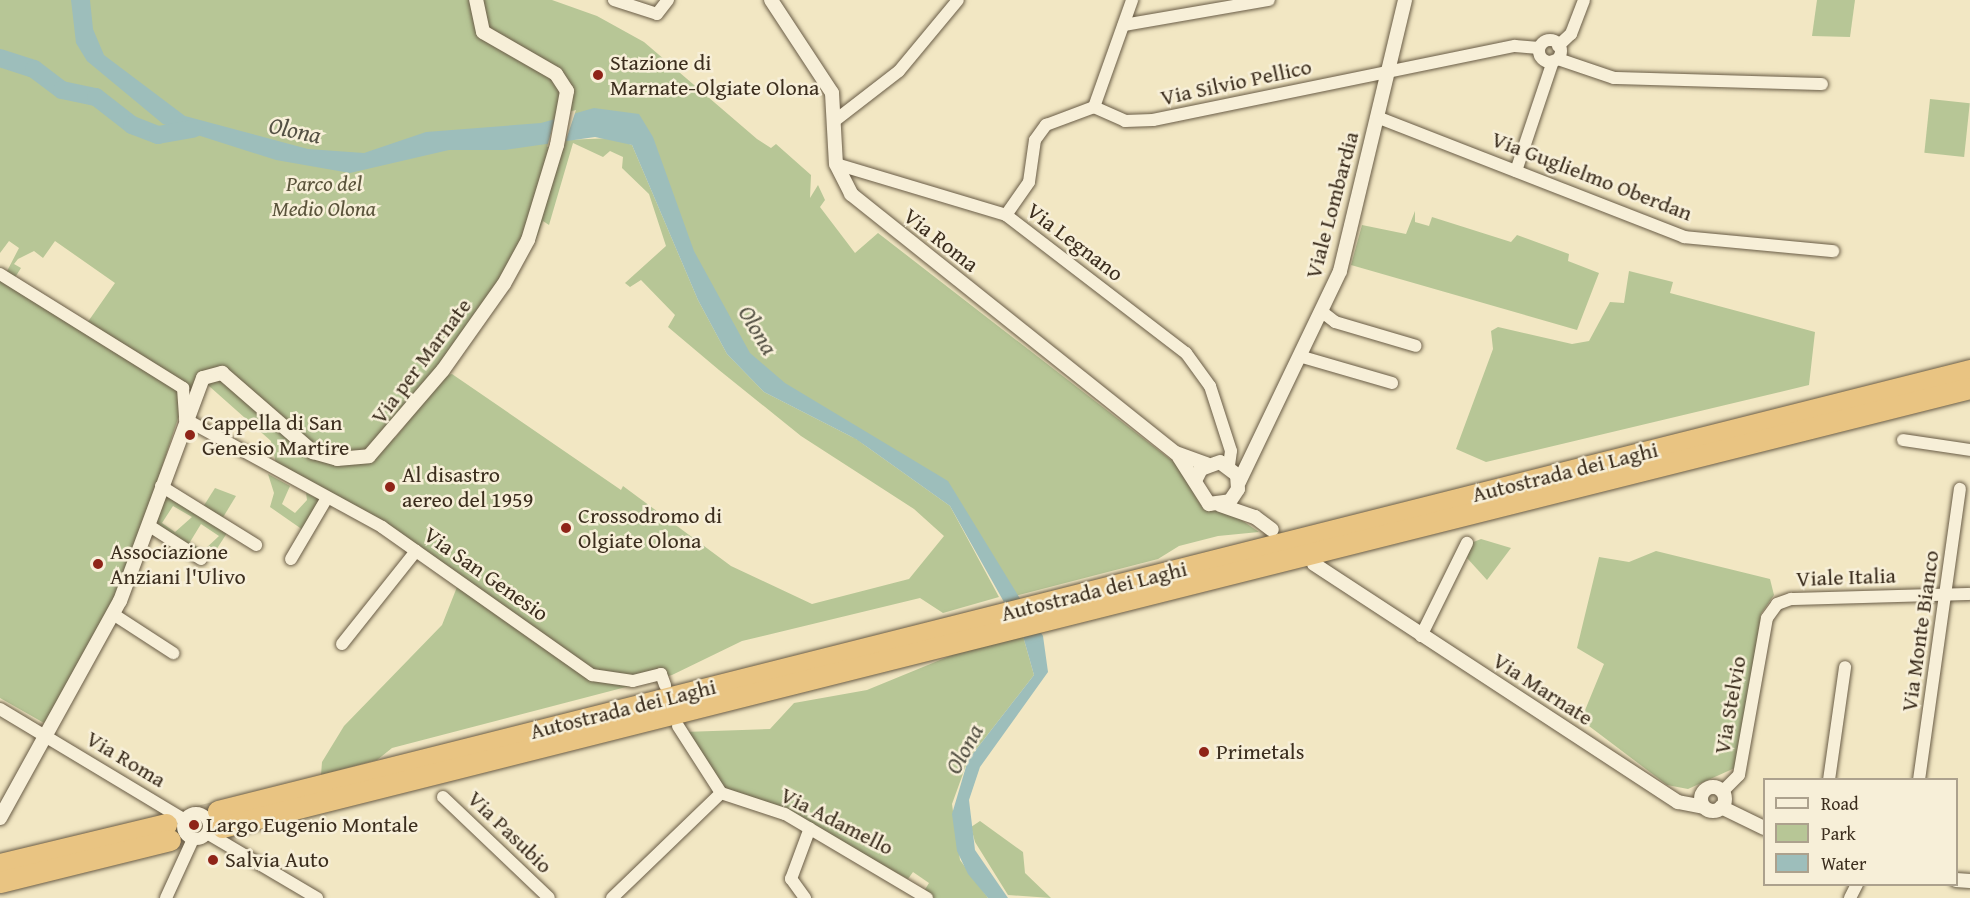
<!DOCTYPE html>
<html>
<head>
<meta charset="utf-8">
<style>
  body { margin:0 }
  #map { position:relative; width:1970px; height:898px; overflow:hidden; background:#f2e7c3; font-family:"Gentium Book Plus",serif }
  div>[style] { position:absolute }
  .green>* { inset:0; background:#b7c696; transform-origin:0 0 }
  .water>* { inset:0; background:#9dbebb }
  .pier>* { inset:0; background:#f2e7c3 }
  .river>* { height:18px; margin:-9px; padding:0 9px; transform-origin:9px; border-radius:9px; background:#9dbebb }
  .motorway-tunnel>* { height:21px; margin-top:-10.5px; transform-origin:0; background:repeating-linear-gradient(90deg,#cdc2a2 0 21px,transparent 0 31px) }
  .roads { filter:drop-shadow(0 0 2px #695c46) drop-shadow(0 0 2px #695c46) }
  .minor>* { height:12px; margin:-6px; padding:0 6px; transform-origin:6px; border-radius:6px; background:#f7efd8 }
  .minor>.ring { margin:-6px; padding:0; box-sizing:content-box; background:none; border:12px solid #f7efd8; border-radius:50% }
  .tertiary>* { height:14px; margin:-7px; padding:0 7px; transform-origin:7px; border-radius:7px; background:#f7efd8 }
  .tertiary>.ring { margin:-7px; padding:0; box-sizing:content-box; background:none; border:14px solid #f7efd8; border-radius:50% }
  .motorway>* { height:21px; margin:-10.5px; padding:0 10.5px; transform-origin:10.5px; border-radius:10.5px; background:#e9c482 }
  .dots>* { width:16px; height:16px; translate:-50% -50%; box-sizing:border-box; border:3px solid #f7efd8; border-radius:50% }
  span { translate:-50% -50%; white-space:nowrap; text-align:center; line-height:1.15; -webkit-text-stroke:5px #f7efd8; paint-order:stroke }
  .poi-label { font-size:22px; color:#3b2d1d }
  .left { translate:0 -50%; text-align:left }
  .street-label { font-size:22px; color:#3b2d1d }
  .park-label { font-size:22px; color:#5a533b; font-style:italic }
  .water-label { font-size:24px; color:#545144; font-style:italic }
  .legend { position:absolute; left:1763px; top:778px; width:195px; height:108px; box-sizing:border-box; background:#f7efd8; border:2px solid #aca18d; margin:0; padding:8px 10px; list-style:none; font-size:18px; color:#3b2d1d }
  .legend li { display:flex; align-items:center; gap:12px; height:30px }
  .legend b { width:30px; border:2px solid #aca18d }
</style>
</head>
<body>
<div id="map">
  <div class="green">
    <i style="clip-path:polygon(evenodd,0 0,552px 0,597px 16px,644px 42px,757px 139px,771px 148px,776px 144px,811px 175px,810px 198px,818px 185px,825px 200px,820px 207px,855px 253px,878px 233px,1175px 463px,1202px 507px,1231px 513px,1259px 532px,1218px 536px,1179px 546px,1158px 559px,1015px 596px,962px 507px,762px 379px,714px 302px,637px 122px,565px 140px,612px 138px,632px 145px,698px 300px,727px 354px,764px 392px,856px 439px,950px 506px,999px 597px,943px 613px,920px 598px,742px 641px,672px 675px,392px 748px,377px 760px,321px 775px,322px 762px,344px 726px,442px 625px,457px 587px,383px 526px,277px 468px,271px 441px,200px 378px,181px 409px,133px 556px,102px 624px,44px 723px,0 698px,0 274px,85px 326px,115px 283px,55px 241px,43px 258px,34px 251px,18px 259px,14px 264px,21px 268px,14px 279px,5px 275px,19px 248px,9px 241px,0 253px,0 0,573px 143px,603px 157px,610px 151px,623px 157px,622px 168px,649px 194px,666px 246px,625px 283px,630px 287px,641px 280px,675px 315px,668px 327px,719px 370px,801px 436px,914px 509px,944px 536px,909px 579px,812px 604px,731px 566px,623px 486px,621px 490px,452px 374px,444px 376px,395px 438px,391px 435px,535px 242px,543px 221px,549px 225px,573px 143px)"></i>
    <i style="clip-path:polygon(1817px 0,1855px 0,1850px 37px,1812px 36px)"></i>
    <i style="left:1930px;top:99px;width:40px;height:54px;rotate:6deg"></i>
    <i style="clip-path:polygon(1415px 211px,1415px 222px,1429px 226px,1432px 217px,1511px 242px,1517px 235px,1569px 254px,1568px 261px,1599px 273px,1577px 330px,1351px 265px,1362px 225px,1406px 234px)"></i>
    <i style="clip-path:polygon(1629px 271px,1673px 282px,1670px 293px,1815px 332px,1809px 385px,1486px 462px,1456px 449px,1493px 349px,1491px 331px,1498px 327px,1572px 344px,1589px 341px,1610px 302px,1624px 303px)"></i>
    <i style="clip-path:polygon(268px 474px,290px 486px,282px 504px,295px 513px,307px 500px,306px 493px,321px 500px,303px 530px,270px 507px,274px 493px)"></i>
    <i style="clip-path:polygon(215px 488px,236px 496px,222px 519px,203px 507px)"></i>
    <i style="clip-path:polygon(evenodd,170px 496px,227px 533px,209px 561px,155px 525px,163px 499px,170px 496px,173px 506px,192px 517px,175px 532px,162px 523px,173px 506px,170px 496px,201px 524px,219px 536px,203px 551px,190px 542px,201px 524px)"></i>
    <i style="clip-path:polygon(1481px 539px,1511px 548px,1487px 580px,1467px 558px,1471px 543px)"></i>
    <i style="clip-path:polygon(1656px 551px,1770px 579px,1774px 595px,1761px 614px,1737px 767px,1688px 789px,1667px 785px,1581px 720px,1604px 664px,1577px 648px,1599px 557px,1629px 562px)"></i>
    <i style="clip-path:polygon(1023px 636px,1034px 675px,968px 760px,952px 804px,960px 860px,988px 898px,932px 898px,924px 891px,929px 883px,913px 872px,908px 879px,785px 810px,723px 790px,684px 732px,770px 729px,794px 703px,867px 690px,962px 651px)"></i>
    <i style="clip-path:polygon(980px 821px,1023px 852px,1025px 873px,1051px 898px,1008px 895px,975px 842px,971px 827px)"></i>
  </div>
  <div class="water">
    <i style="clip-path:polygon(71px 0,90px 0,93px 29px,104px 55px,185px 116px,308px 149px,364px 153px,426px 132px,541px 123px,594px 108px,639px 114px,653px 137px,694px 251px,750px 353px,785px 383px,948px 481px,1043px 636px,1048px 672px,980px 767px,969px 800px,975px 850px,1008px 898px,988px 898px,968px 874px,957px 851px,952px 814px,968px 760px,1034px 675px,1023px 636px,950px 506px,856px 439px,764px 392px,727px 354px,698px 300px,632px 145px,595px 137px,505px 150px,449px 150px,350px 173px,276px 160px,163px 124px,87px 61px,76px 43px)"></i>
  </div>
  <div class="pier">
    <i style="clip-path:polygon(576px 110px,565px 143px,547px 147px,556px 115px)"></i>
  </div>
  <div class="river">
    <i style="left:0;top:58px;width:36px;rotate:18deg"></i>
    <i style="left:34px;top:69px;width:35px;rotate:37deg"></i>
    <i style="left:62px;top:90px;width:35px;rotate:12deg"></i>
    <i style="left:96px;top:97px;width:46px;rotate:37.9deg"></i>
    <i style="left:132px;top:125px;width:28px;rotate:21deg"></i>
    <i style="left:158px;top:135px;width:36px;rotate:-10deg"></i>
  </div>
  <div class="motorway-tunnel">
    <i style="left:166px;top:824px;width:54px;rotate:-14deg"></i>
    <i style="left:170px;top:840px;width:54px;rotate:-14deg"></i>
  </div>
  <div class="roads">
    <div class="minor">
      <i style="left:614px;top:0;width:45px;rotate:18deg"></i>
      <i style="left:657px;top:14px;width:18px;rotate:-52deg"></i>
      <i style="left:1124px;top:25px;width:147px;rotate:-9.8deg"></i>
      <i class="ring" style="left:1539px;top:40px;width:10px;height:10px"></i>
      <i style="left:1558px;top:46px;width:18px;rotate:-43deg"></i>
      <i style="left:1571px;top:34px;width:36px;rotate:-69deg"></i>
      <i style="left:1561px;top:60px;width:56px;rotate:18.8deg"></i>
      <i style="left:1614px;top:78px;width:208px;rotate:1.7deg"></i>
      <i style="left:1094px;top:107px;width:34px;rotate:24deg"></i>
      <i style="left:1125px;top:121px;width:28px;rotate:-2deg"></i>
      <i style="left:1153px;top:120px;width:369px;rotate:-11.6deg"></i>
      <i style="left:1515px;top:46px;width:21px;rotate:5deg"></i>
      <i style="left:1377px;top:117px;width:330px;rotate:21.3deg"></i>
      <i style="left:1684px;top:237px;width:150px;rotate:5.4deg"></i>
      <i style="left:837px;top:119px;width:78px;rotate:-37.7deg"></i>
      <i style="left:899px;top:71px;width:92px;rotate:-50.3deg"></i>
      <i style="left:836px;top:164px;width:177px;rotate:16.7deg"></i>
      <i style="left:1006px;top:215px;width:227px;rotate:37.5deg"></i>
      <i style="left:1186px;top:353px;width:41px;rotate:54deg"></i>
      <i style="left:1210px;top:386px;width:68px;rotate:72.1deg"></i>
      <i style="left:1231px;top:451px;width:15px;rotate:98deg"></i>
      <i style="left:1516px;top:171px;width:116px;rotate:-71.4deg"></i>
      <i style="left:1006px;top:215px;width:40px;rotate:-55.1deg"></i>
      <i style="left:1029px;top:182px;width:42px;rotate:-81.9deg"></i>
      <i style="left:1035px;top:140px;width:19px;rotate:-54deg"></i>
      <i style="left:1046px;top:125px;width:51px;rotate:-20.6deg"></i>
      <i style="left:1094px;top:107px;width:114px;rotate:-70.4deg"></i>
      <i style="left:0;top:274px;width:216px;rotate:31.9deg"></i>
      <i style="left:183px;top:388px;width:31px;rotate:86deg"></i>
      <i style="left:185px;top:419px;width:225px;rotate:28.7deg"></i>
      <i style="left:382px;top:527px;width:257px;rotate:35.2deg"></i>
      <i style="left:592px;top:675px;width:41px;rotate:8.3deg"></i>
      <i style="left:633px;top:681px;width:29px;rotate:-14deg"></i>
      <i style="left:661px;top:674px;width:12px;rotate:70deg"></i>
      <i style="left:1321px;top:311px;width:18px;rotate:38deg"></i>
      <i style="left:1335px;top:322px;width:84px;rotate:16.5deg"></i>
      <i style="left:1299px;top:356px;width:97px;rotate:16.2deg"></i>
      <i style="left:1903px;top:440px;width:68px;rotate:8.5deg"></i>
      <i style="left:161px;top:486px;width:112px;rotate:31.8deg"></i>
      <i style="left:148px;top:525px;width:63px;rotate:32.7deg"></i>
      <i style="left:291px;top:559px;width:71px;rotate:-59.5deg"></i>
      <i style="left:113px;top:614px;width:72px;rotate:33deg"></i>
      <i style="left:1421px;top:636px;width:104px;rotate:-63.7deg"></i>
      <i style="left:342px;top:644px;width:119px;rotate:-51.5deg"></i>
      <i style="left:0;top:709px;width:216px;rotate:31deg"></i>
      <i style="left:678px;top:726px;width:80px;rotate:57.3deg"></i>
      <i style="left:1829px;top:780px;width:114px;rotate:-81.9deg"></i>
      <i style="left:1919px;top:780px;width:294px;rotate:-82deg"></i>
      <i style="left:1722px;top:792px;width:24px;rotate:-45deg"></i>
      <i style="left:1739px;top:775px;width:159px;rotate:-79.9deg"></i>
      <i style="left:1767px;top:618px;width:17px;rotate:-54deg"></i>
      <i style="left:1777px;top:604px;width:15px;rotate:-20deg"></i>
      <i style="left:1791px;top:599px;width:179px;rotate:-1.6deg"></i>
      <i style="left:721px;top:793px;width:67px;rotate:18.2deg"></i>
      <i style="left:785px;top:814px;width:165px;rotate:30.6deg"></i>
      <i style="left:443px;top:797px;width:146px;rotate:43.6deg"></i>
      <i class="ring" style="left:183px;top:813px;width:14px;height:14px"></i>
      <i style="left:207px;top:833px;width:128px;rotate:30.6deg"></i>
      <i style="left:166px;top:898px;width:65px;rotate:-65.4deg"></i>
      <i style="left:612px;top:898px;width:151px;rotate:-43.9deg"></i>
      <i style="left:805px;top:898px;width:24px;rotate:-126deg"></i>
      <i style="left:791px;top:879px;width:54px;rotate:-69.6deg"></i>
      <i style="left:1850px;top:898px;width:16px;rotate:-63deg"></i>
    </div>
    <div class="tertiary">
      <i style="left:771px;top:0;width:111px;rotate:56.7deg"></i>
      <i style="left:832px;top:93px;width:71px;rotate:86.8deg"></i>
      <i style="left:836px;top:164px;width:34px;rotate:63deg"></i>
      <i style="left:851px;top:194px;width:416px;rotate:38.6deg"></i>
      <i style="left:1176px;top:453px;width:33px;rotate:20deg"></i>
      <i style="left:1179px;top:457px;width:56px;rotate:57.4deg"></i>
      <i style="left:1209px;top:504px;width:21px;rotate:-8deg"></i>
      <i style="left:1230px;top:501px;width:14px;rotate:-56deg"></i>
      <i style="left:1238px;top:489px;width:14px;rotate:-94deg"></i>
      <i style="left:1237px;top:475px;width:21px;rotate:-143deg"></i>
      <i style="left:1220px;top:462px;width:20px;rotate:160deg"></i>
      <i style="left:1201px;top:469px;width:13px;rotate:117deg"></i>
      <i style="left:1239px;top:482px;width:234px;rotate:-64.4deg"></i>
      <i style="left:1340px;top:271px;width:279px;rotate:-76.5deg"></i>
      <i style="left:1220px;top:505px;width:37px;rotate:19deg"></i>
      <i style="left:1255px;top:517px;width:21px;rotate:37deg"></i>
      <i style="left:1314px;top:564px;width:435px;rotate:33.2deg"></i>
      <i style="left:1678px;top:802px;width:26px;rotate:11deg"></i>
      <i class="ring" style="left:1701px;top:787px;width:10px;height:10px"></i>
      <i style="left:1721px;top:807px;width:48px;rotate:26deg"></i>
      <i style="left:0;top:818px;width:248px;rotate:-61.1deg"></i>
      <i style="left:120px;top:601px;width:238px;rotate:-69.6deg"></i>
      <i style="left:203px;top:378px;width:20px;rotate:-15deg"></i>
      <i style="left:222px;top:373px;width:121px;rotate:41deg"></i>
      <i style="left:313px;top:452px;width:25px;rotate:16deg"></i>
      <i style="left:337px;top:459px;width:32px;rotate:-5deg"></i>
      <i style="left:369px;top:456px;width:113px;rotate:-49.3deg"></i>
      <i style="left:443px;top:370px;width:105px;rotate:-54.7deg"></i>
      <i style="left:504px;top:284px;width:50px;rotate:-61.4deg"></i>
      <i style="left:528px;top:240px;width:99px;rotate:-73deg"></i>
      <i style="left:557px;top:145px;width:55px;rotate:-79.5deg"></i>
      <i style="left:567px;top:91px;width:20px;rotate:-123deg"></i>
      <i style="left:556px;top:74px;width:84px;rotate:-150.1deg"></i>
      <i style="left:483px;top:32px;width:33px;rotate:-102deg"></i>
      <i style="left:1956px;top:880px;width:14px;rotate:4deg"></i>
    </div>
    <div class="motorway">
      <i style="left:218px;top:811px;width:1807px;rotate:-14.13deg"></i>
      <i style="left:222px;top:827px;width:1802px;rotate:-14.1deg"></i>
      <i style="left:0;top:864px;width:171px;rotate:-13.5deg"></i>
      <i style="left:0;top:882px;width:175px;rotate:-13.9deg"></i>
    </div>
  </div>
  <div class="dots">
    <i style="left:598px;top:75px;background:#8f2418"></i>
    <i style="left:190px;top:435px;background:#8f2418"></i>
    <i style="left:390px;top:487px;background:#8f2418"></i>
    <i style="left:566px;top:528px;background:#8f2418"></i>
    <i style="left:98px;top:564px;background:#8f2418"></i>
    <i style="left:1204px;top:752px;background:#8f2418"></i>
    <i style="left:194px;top:825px;background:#8f2418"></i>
    <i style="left:213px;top:860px;background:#8f2418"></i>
  </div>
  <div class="poi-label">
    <span class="left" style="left:610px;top:75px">Stazione di<br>Marnate-Olgiate Olona</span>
    <span class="left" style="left:202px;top:435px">Cappella di San<br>Genesio Martire</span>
    <span class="left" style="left:402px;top:487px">Al disastro<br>aereo del 1959</span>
    <span class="left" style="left:578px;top:528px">Crossodromo di<br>Olgiate Olona</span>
    <span class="left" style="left:110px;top:564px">Associazione<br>Anziani l'Ulivo</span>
    <span class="left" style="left:1216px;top:752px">Primetals</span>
    <span class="left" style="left:206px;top:825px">Largo Eugenio Montale</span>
    <span class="left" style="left:225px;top:860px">Salvia Auto</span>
  </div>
  <div class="street-label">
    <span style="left:1236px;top:82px;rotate:-12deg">Via Silvio Pellico</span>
    <span style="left:1592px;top:176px;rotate:21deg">Via Guglielmo Oberdan</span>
    <span style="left:1332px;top:205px;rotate:-75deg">Viale Lombardia</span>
    <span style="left:941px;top:240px;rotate:38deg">Via Roma</span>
    <span style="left:1075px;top:242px;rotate:37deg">Via Legnano</span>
    <span style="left:421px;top:361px;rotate:-53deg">Via per Marnate</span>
    <span style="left:1565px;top:472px;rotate:-14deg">Autostrada dei Laghi</span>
    <span style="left:486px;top:574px;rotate:35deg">Via San Genesio</span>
    <span style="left:1846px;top:577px;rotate:-2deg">Viale Italia</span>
    <span style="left:1094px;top:591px;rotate:-14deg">Autostrada dei Laghi</span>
    <span style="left:1920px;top:631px;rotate:-82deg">Via Monte Bianco</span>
    <span style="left:1543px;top:689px;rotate:33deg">Via Marnate</span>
    <span style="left:1730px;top:705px;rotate:-80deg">Via Stelvio</span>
    <span style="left:623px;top:709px;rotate:-14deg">Autostrada dei Laghi</span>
    <span style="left:126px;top:759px;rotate:31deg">Via Roma</span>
    <span style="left:837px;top:821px;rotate:27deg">Via Adamello</span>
    <span style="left:510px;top:832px;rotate:44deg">Via Pasubio</span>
  </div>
  <div class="park-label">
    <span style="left:324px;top:196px">Parco del<br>Medio Olona</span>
  </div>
  <div class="water-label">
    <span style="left:295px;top:130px;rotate:12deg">Olona</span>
    <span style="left:758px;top:330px;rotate:59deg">Olona</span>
    <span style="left:964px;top:749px;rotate:-61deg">Olona</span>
  </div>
  <ul class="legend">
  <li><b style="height:8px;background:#f7efd8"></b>Road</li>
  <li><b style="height:16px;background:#b7c696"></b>Park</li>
  <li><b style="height:16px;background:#9dbebb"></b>Water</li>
  </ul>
</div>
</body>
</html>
